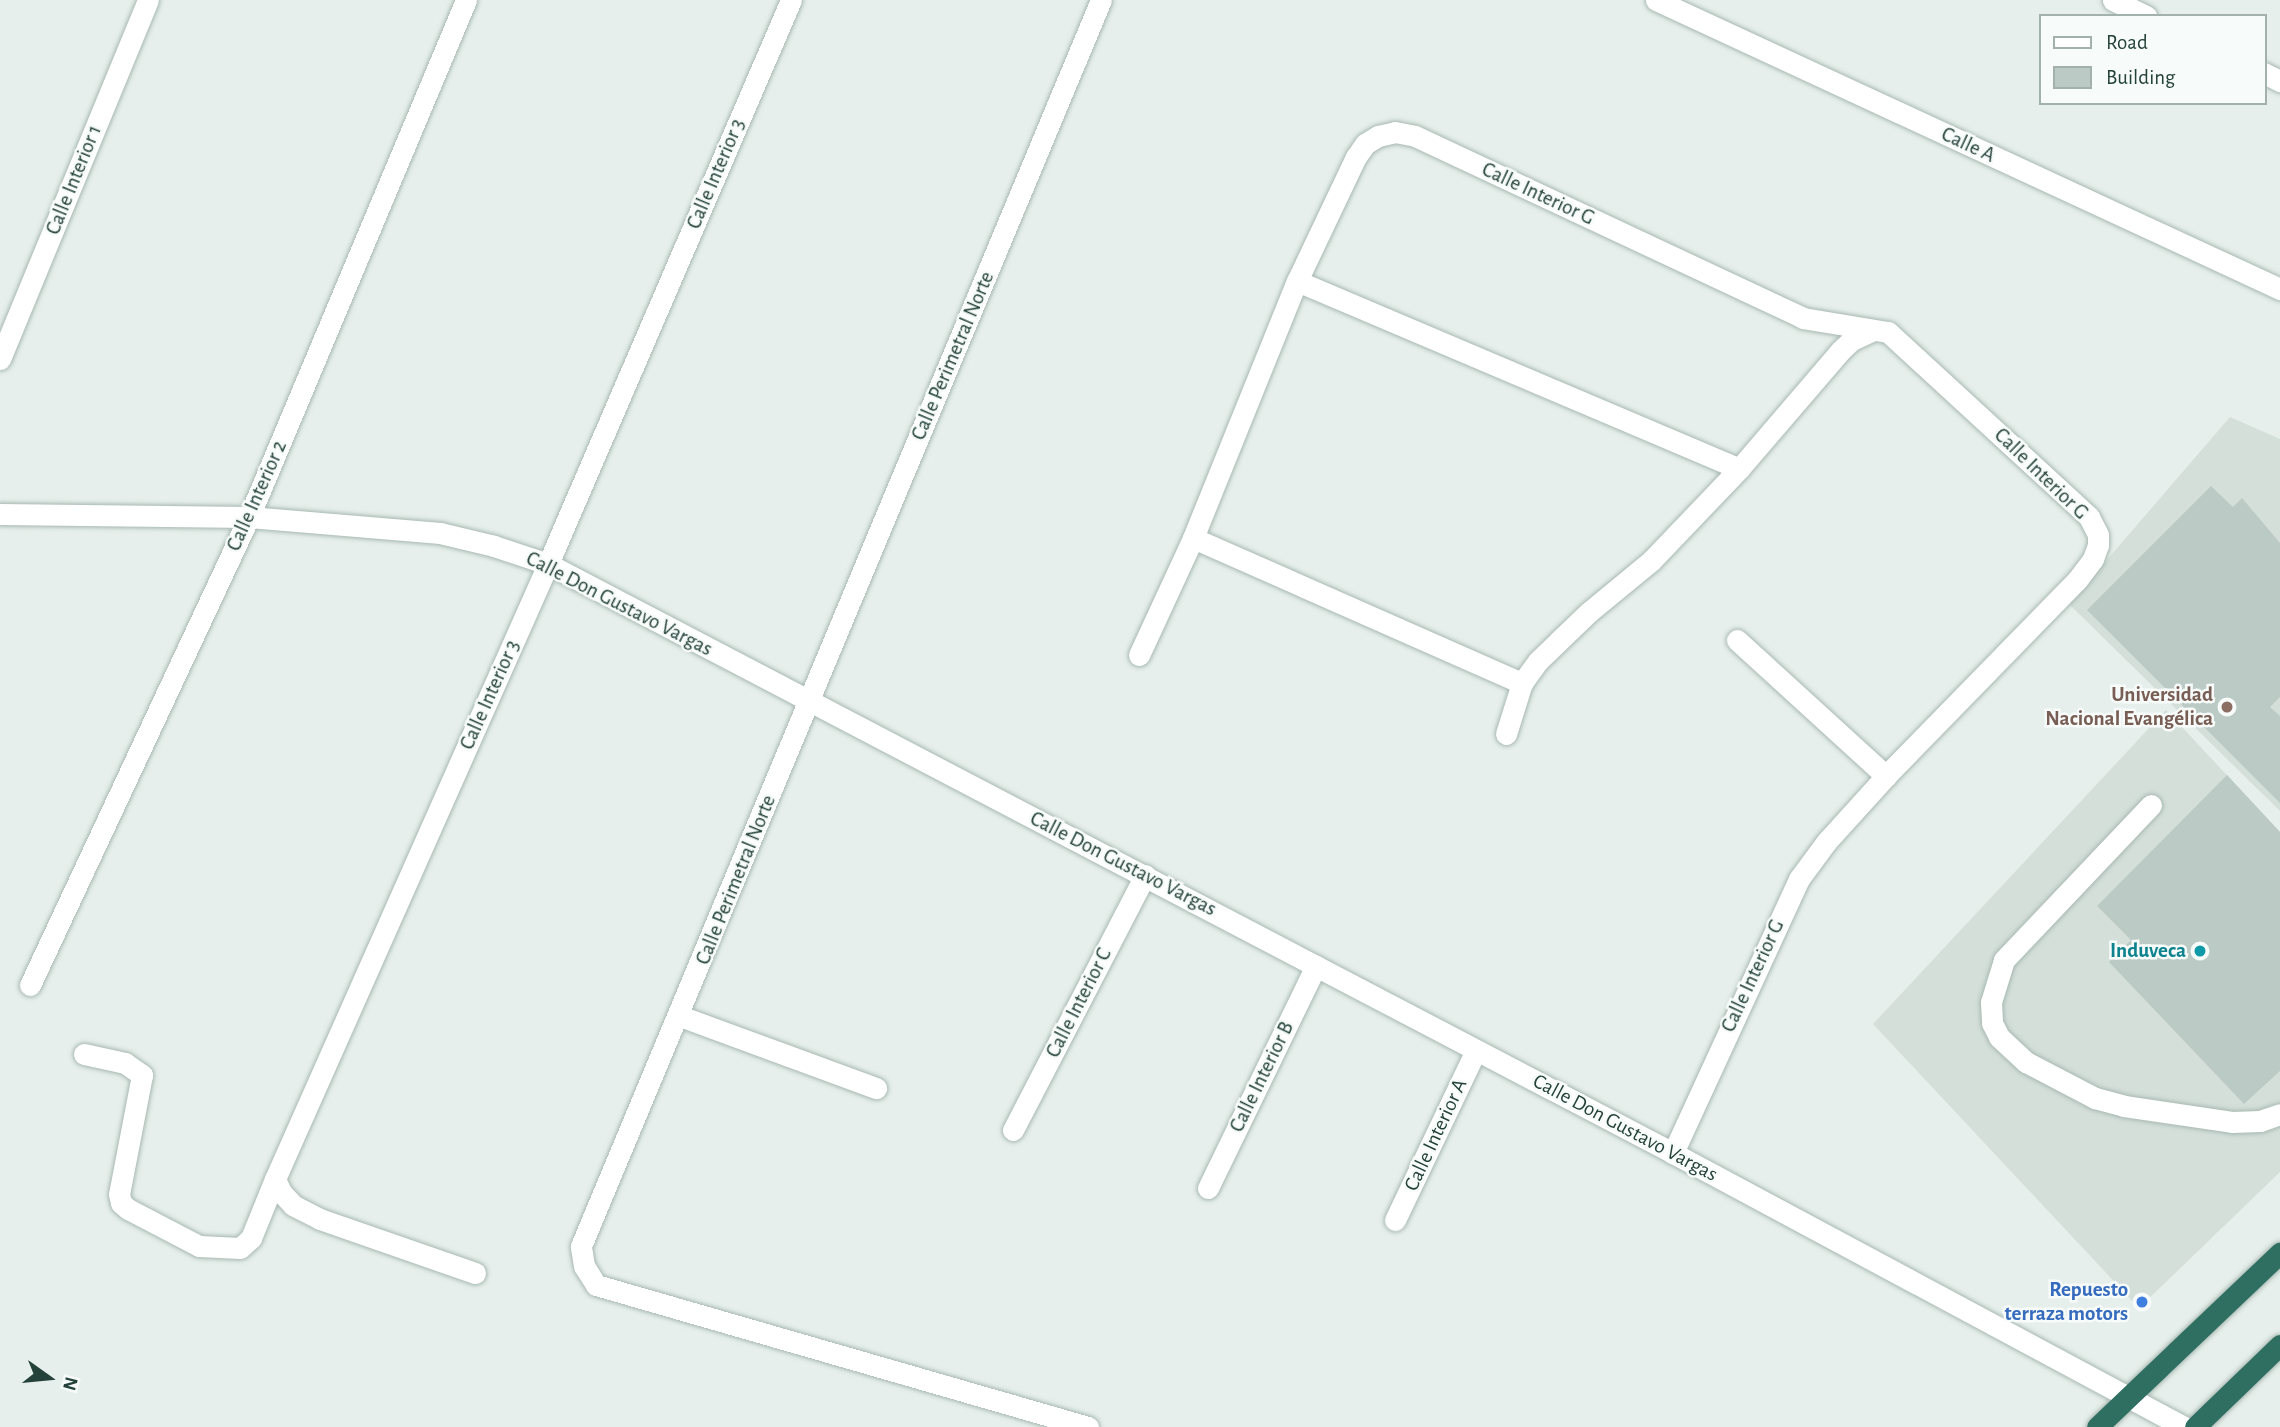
<!DOCTYPE html>
<html>
<head>
<meta charset="utf-8">
<style>
  body { margin:0 }
  #map { position:relative; width:2280px; height:1427px; overflow:hidden; background:#e6efeb; font-family:"Alegreya Sans",sans-serif }
  div>[style] { position:absolute }
  .built>* { inset:0; background:#d4dfda }
  .building>* { inset:0; background:#bbcac4 }
  .roads { filter:drop-shadow(0 0 2px #a8b8b2) drop-shadow(0 0 2px #a8b8b2) }
  .minor>* { height:21px; margin:-10.5px; padding:0 10.5px; transform-origin:10.5px; border-radius:10.5px; background:#fff }
  .highway>* { height:21px; margin:-10.5px; padding:0 10.5px; transform-origin:10.5px; border-radius:10.5px; background:#2f6f62 }
  .dots>* { width:19px; height:19px; translate:-50% -50%; box-sizing:border-box; border:4px solid #f7fbf9; border-radius:50% }
  span { translate:-50% -50%; white-space:nowrap; text-align:center; line-height:1.15; -webkit-text-stroke:5px #f7fbf9; paint-order:stroke }
  .street-label { font-size:21px; color:#24423a }
  .education-label { font-size:21px; color:#785e54; font-weight:700 }
  .right { translate:-100% -50%; text-align:right }
  .culture-label { font-size:21px; color:#0d838f; font-weight:700 }
  .shop-label { font-size:21px; color:#366cbe; font-weight:700 }
  .legend { position:absolute; left:2039px; top:14px; width:228px; height:91px; box-sizing:border-box; background:#f7fbf9; border:2px solid #a3b1ad; margin:0; padding:9px 12px; list-style:none; font-size:21px; color:#24423a }
  .legend li { display:flex; align-items:center; gap:14px; height:35px }
  .legend b { width:35px; border:2px solid #a3b1ad }
  .north { position:absolute; left:14px; top:1343px; width:70px; height:70px; -webkit-text-stroke:5px #f7fbf9; paint-order:stroke; rotate:105deg; font-size:19px; font-weight:700; line-height:28px; text-align:center; color:#24423a }
  .north::after { content:''; display:block; margin:auto; width:24px; height:32px; background:#24423a; clip-path:polygon(50% 0,100% 100%,50% 72%,0 100%) }
</style>
</head>
<body>
<div id="map">
  <div class="built">
    <i style="clip-path:polygon(2230px 417px,2280px 439px,2280px 811px,2069px 604px)"></i>
    <i style="clip-path:polygon(2166px 710px,2280px 832px,2280px 1172px,2139px 1308px,1873px 1024px)"></i>
  </div>
  <div class="building">
    <i style="clip-path:polygon(2211px 486px,2233px 507px,2242px 498px,2280px 543px,2280px 697px,2270px 707px,2280px 716px,2280px 803px,2087px 610px)"></i>
    <i style="clip-path:polygon(2227px 775px,2280px 832px,2280px 1071px,2244px 1104px,2109px 962px,2131px 940px,2097px 906px)"></i>
  </div>
  <div class="roads">
    <div class="minor">
      <i style="left:1656px;top:0;width:688px;rotate:24.85deg"></i>
      <i style="left:2113px;top:0;width:37px;rotate:26deg"></i>
      <i style="left:2264px;top:73px;width:18px;rotate:27deg"></i>
      <i style="left:1297px;top:281px;width:480px;rotate:23deg"></i>
      <i style="left:0;top:359px;width:388px;rotate:-67.6deg"></i>
      <i style="left:0;top:514px;width:249px;rotate:0.7deg"></i>
      <i style="left:249px;top:517px;width:192px;rotate:4.8deg"></i>
      <i style="left:440px;top:533px;width:56px;rotate:13.5deg"></i>
      <i style="left:494px;top:546px;width:57px;rotate:18.4deg"></i>
      <i style="left:548px;top:564px;width:1270px;rotate:27.63deg"></i>
      <i style="left:1673px;top:1153px;width:580px;rotate:28.2deg"></i>
      <i style="left:1193px;top:538px;width:360px;rotate:23.8deg"></i>
      <i style="left:1737px;top:640px;width:202px;rotate:42.4deg"></i>
      <i style="left:1139px;top:655px;width:129px;rotate:-65.2deg"></i>
      <i style="left:1193px;top:538px;width:277px;rotate:-68deg"></i>
      <i style="left:1297px;top:281px;width:137px;rotate:-64.6deg"></i>
      <i style="left:1356px;top:157px;width:16px;rotate:-55deg"></i>
      <i style="left:1365px;top:144px;width:15px;rotate:-32deg"></i>
      <i style="left:1378px;top:136px;width:17px;rotate:-13deg"></i>
      <i style="left:1395px;top:132px;width:20px;rotate:11deg"></i>
      <i style="left:1415px;top:136px;width:429px;rotate:25.1deg"></i>
      <i style="left:1803px;top:318px;width:86px;rotate:9.4deg"></i>
      <i style="left:1888px;top:332px;width:273px;rotate:42.6deg"></i>
      <i style="left:2089px;top:517px;width:20px;rotate:63deg"></i>
      <i style="left:2098px;top:535px;width:10px;rotate:90deg"></i>
      <i style="left:2098px;top:545px;width:15px;rotate:110deg"></i>
      <i style="left:2093px;top:559px;width:26px;rotate:127deg"></i>
      <i style="left:2077px;top:580px;width:274px;rotate:134.3deg"></i>
      <i style="left:1886px;top:776px;width:88px;rotate:132.2deg"></i>
      <i style="left:1827px;top:841px;width:47px;rotate:126.4deg"></i>
      <i style="left:1799px;top:879px;width:302px;rotate:114.7deg"></i>
      <i style="left:1506px;top:734px;width:53px;rotate:-72.6deg"></i>
      <i style="left:1522px;top:683px;width:27px;rotate:-54deg"></i>
      <i style="left:1538px;top:661px;width:71px;rotate:-43.9deg"></i>
      <i style="left:1589px;top:612px;width:82px;rotate:-39.5deg"></i>
      <i style="left:1652px;top:560px;width:126px;rotate:-46.3deg"></i>
      <i style="left:1739px;top:469px;width:155px;rotate:-49.4deg"></i>
      <i style="left:1840px;top:351px;width:16px;rotate:-43deg"></i>
      <i style="left:1852px;top:340px;width:23px;rotate:-25deg"></i>
      <i style="left:2151px;top:805px;width:214px;rotate:133.5deg"></i>
      <i style="left:2004px;top:960px;width:44px;rotate:107.2deg"></i>
      <i style="left:1991px;top:1002px;width:21px;rotate:87deg"></i>
      <i style="left:1992px;top:1023px;width:16px;rotate:63deg"></i>
      <i style="left:1999px;top:1037px;width:37px;rotate:43deg"></i>
      <i style="left:2026px;top:1062px;width:78px;rotate:27.6deg"></i>
      <i style="left:2095px;top:1098px;width:30px;rotate:15deg"></i>
      <i style="left:2124px;top:1106px;width:109px;rotate:8.4deg"></i>
      <i style="left:2232px;top:1122px;width:28px;rotate:-2deg"></i>
      <i style="left:2260px;top:1121px;width:21px;rotate:-19deg"></i>
      <i style="left:30px;top:985px;width:517px;rotate:-64.92deg"></i>
      <i style="left:249px;top:517px;width:561px;rotate:-67.23deg"></i>
      <i style="left:680px;top:1016px;width:209px;rotate:20.2deg"></i>
      <i style="left:84px;top:1054px;width:42px;rotate:12.4deg"></i>
      <i style="left:125px;top:1063px;width:21px;rotate:35deg"></i>
      <i style="left:142px;top:1075px;width:121px;rotate:100.9deg"></i>
      <i style="left:119px;top:1194px;width:9px;rotate:77deg"></i>
      <i style="left:121px;top:1203px;width:9px;rotate:41deg"></i>
      <i style="left:128px;top:1209px;width:80px;rotate:27.5deg"></i>
      <i style="left:199px;top:1246px;width:41px;rotate:2.8deg"></i>
      <i style="left:240px;top:1248px;width:15px;rotate:-42deg"></i>
      <i style="left:251px;top:1238px;width:64px;rotate:-67.9deg"></i>
      <i style="left:1013px;top:1130px;width:287px;rotate:-62.6deg"></i>
      <i style="left:1208px;top:1188px;width:247px;rotate:-64.1deg"></i>
      <i style="left:1395px;top:1220px;width:188px;rotate:-64.5deg"></i>
      <i style="left:475px;top:1273px;width:164px;rotate:-160.8deg"></i>
      <i style="left:320px;top:1219px;width:30px;rotate:-153deg"></i>
      <i style="left:293px;top:1205px;width:18px;rotate:-133deg"></i>
      <i style="left:281px;top:1192px;width:14px;rotate:-115deg"></i>
      <i style="left:275px;top:1179px;width:673px;rotate:-66.06deg"></i>
      <i style="left:548px;top:564px;width:614px;rotate:-66.69deg"></i>
      <i style="left:1088px;top:1427px;width:512px;rotate:-163.9deg"></i>
      <i style="left:596px;top:1285px;width:22px;rotate:-122deg"></i>
      <i style="left:584px;top:1266px;width:20px;rotate:-99deg"></i>
      <i style="left:581px;top:1246px;width:1350px;rotate:-67.35deg"></i>
    </div>
    <div class="highway">
      <i style="left:2097px;top:1427px;width:253px;rotate:-43.6deg"></i>
      <i style="left:2195px;top:1427px;width:118px;rotate:-44deg"></i>
    </div>
  </div>
  <div class="dots">
    <i style="left:2227px;top:707px;background:#8d6e63"></i>
    <i style="left:2200px;top:951px;background:#0f9aa8"></i>
    <i style="left:2142px;top:1302px;background:#3f7fe0"></i>
  </div>
  <div class="street-label">
    <span style="left:1968px;top:145px;rotate:25deg">Calle A</span>
    <span style="left:716px;top:174px;rotate:-67deg">Calle Interior 3</span>
    <span style="left:74px;top:180px;rotate:-68deg">Calle Interior 1</span>
    <span style="left:1538px;top:194px;rotate:25deg">Calle Interior G</span>
    <span style="left:953px;top:356px;rotate:-67deg">Calle Perimetral Norte</span>
    <span style="left:2041px;top:474px;rotate:44deg">Calle Interior G</span>
    <span style="left:257px;top:496px;rotate:-66deg">Calle Interior 2</span>
    <span style="left:619px;top:604px;rotate:27deg">Calle Don Gustavo Vargas</span>
    <span style="left:490px;top:695px;rotate:-66deg">Calle Interior 3</span>
    <span style="left:1123px;top:864px;rotate:27deg">Calle Don Gustavo Vargas</span>
    <span style="left:736px;top:880px;rotate:-68deg">Calle Perimetral Norte</span>
    <span style="left:1753px;top:976px;rotate:-65deg">Calle Interior G</span>
    <span style="left:1079px;top:1003px;rotate:-63deg">Calle Interior C</span>
    <span style="left:1262px;top:1077px;rotate:-64deg">Calle Interior B</span>
    <span style="left:1625px;top:1128px;rotate:28deg">Calle Don Gustavo Vargas</span>
    <span style="left:1436px;top:1135px;rotate:-65deg">Calle Interior A</span>
  </div>
  <div class="education-label">
    <span class="right" style="left:2213px;top:707px">Universidad<br>Nacional Evangélica</span>
  </div>
  <div class="culture-label">
    <span class="right" style="left:2186px;top:951px">Induveca</span>
  </div>
  <div class="shop-label">
    <span class="right" style="left:2128px;top:1302px">Repuesto<br>terraza motors</span>
  </div>
  <ul class="legend">
  <li><b style="height:9px;background:#fff"></b>Road</li>
  <li><b style="height:19px;background:#bbcac4"></b>Building</li>
  </ul>
  <div class="north">N</div>
</div>
</body>
</html>
